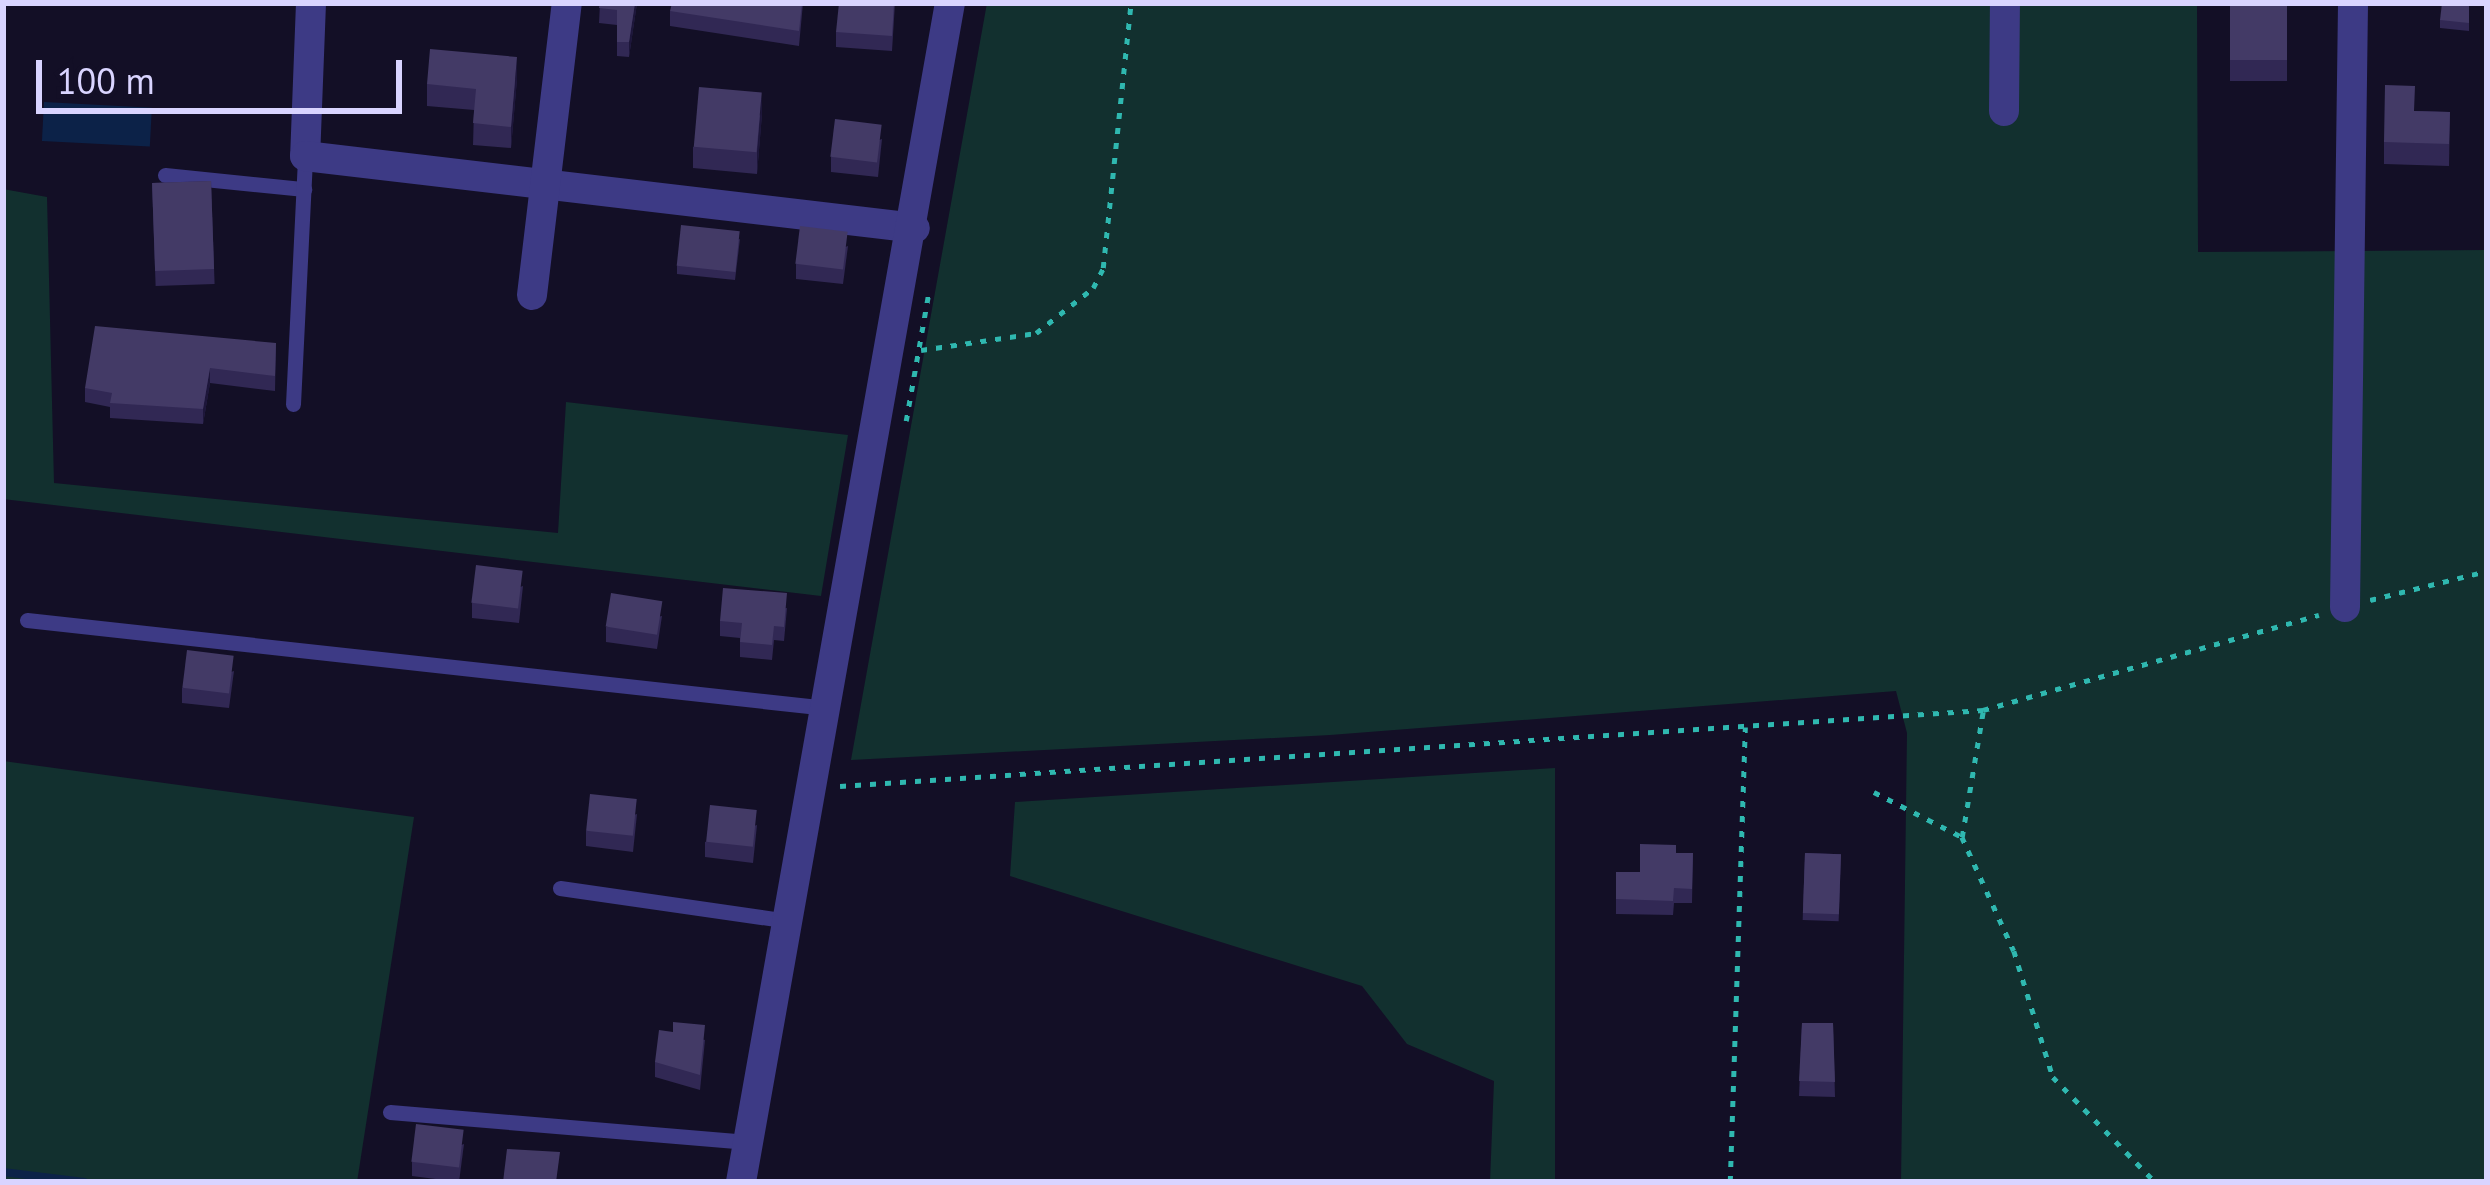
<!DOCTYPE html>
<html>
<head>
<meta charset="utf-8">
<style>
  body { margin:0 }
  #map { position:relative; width:2490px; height:1185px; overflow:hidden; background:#130f26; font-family:"PT Sans",sans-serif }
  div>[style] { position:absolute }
  .green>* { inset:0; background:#12302f }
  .water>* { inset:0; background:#0c2248; transform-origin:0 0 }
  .stream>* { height:8px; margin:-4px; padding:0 4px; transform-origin:4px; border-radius:4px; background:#0c2248 }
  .path>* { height:4.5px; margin-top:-2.25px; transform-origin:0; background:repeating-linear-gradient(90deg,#2fb8b0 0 6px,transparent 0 15px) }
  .service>* { height:15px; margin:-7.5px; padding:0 7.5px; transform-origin:7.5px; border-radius:7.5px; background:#3d3a85 }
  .minor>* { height:30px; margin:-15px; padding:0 15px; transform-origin:15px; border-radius:15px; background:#3d3a85 }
  .tertiary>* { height:30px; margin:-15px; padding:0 15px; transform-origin:15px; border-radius:15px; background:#3d3a85 }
  .wall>* { inset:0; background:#312854; transform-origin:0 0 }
  .shaded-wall>* { inset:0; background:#1d163a }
  .building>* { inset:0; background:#433a66; transform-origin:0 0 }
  span { translate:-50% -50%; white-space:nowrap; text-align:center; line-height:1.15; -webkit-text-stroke:10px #130f26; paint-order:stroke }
  .frame { position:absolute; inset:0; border:6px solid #d9d4ff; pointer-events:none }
  .scale { position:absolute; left:36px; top:60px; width:366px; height:54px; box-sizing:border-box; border:6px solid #d9d4ff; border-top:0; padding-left:15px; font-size:36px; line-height:42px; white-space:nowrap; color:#d9d4ff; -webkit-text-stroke:9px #130f26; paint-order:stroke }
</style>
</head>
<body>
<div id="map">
  <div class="green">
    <i style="clip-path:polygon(987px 3px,2197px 3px,2198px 252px,2487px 250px,2487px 1182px,1901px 1182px,1907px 733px,1896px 691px,1330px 735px,851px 760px)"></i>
    <i style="clip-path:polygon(3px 189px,47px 197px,54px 483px,558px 533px,566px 402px,848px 435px,821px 596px,3px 499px)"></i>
    <i style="clip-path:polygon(3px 761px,414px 817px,357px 1182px,3px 1182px)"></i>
    <i style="clip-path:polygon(1555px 768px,1555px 1182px,1490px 1182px,1494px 1081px,1407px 1044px,1362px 986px,1010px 876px,1015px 802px)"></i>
  </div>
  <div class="water">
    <i style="left:44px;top:102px;width:108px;height:39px;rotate:3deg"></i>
  </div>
  <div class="stream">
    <i style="left:3px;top:1172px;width:82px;rotate:7deg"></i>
  </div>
  <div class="path">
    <i style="left:921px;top:350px;width:116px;rotate:-8.4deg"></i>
    <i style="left:1036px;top:333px;width:73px;rotate:-38.3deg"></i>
    <i style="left:1093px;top:288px;width:22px;rotate:-63deg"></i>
    <i style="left:1103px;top:268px;width:266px;rotate:-84deg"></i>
    <i style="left:906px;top:421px;width:133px;rotate:-80deg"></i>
    <i style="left:2370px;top:600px;width:121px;rotate:-13.9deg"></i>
    <i style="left:840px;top:786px;width:1146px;rotate:-3.8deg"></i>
    <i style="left:1983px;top:710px;width:349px;rotate:-15.8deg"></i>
    <i style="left:1874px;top:792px;width:99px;rotate:27.1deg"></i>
    <i style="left:1962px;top:837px;width:125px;rotate:65.5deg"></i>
    <i style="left:2014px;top:951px;width:132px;rotate:72.8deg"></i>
    <i style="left:2053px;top:1077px;width:146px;rotate:45.8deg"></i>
    <i style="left:1962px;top:837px;width:127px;rotate:-80.5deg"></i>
    <i style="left:1730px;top:1182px;width:455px;rotate:-88.1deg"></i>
  </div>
  <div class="service">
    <i style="left:165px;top:175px;width:140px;rotate:5.8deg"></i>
    <i style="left:293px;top:404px;width:248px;rotate:-87.2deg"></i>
    <i style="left:27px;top:620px;width:805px;rotate:6.28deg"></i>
    <i style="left:560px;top:888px;width:230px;rotate:8.2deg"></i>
    <i style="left:390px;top:1112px;width:359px;rotate:4.8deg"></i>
  </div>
  <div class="minor">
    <i style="left:311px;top:3px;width:153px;rotate:92.2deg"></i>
    <i style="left:305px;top:156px;width:614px;rotate:6.73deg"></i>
    <i style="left:2004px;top:111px;width:108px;rotate:-89.5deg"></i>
    <i style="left:532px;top:295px;width:294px;rotate:-83.2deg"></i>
    <i style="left:2345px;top:607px;width:604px;rotate:-89.24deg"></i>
  </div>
  <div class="tertiary">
    <i style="left:741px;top:1182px;width:1197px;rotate:-79.95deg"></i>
  </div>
  <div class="wall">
    <i style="clip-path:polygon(600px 3px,637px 3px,629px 57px,617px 56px,617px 25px,599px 23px)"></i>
    <i style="clip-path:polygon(803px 3px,799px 46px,670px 26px,670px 11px)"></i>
    <i style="clip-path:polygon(895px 3px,892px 51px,836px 47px,836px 32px)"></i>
    <i style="left:2230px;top:3px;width:57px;height:78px"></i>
    <i style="clip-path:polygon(2469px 3px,2469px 31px,2440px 28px,2440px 20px)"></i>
    <i style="clip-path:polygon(517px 79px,511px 148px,473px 145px,474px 110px,427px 106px,427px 84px)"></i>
    <i style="clip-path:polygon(2415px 111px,2450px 112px,2449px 166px,2384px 164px,2384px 142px)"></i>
    <i style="clip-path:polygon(762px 114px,757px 174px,693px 168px,693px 147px)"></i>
    <i style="clip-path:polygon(882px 139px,878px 177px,831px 172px,831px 157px)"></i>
    <i style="left:211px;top:181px;width:103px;height:59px;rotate:88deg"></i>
    <i style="clip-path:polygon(740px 239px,735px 280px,677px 274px,677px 266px)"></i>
    <i style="clip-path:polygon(848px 246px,843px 284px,796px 279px,796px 264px)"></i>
    <i style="clip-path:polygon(276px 343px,275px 391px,210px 383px,203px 424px,110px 418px,110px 407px,85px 402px,85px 388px)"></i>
    <i style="clip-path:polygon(523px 586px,519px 623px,472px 618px,472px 603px)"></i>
    <i style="clip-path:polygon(787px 608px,784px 641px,774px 640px,772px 660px,740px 657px,740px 638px,720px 636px,720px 621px)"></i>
    <i style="clip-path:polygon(662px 616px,657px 649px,606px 642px,606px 627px)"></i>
    <i style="clip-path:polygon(234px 671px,229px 708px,182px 703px,182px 688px)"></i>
    <i style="clip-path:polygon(637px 814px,633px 852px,586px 846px,586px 831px)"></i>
    <i style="clip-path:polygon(757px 825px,753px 863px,705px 857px,705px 842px)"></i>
    <i style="clip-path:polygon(1676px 853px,1693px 853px,1692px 903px,1674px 903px,1673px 915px,1616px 914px,1616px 872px,1640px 872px)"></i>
    <i style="left:1805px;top:853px;width:36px;height:67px;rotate:2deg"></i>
    <i style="clip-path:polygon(1802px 1023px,1833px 1023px,1835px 1097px,1799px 1096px)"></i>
    <i style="clip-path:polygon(673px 1032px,705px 1040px,700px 1090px,655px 1077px,655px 1062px)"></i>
    <i style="clip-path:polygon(464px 1144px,459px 1182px,412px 1176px,412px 1162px)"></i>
  </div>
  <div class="shaded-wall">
    <i style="clip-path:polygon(635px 3px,637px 3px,629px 57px,629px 42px)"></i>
    <i style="clip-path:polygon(517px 57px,517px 79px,511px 148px,511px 127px)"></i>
    <i style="clip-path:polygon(762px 92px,762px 114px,757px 174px,757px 152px)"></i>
    <i style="clip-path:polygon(210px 368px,210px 383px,203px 424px,203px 409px)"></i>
  </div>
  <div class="building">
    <i style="clip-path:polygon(600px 3px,635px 3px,629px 42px,617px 42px,617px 10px,599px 8px)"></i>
    <i style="clip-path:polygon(672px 3px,802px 3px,799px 31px,670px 11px)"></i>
    <i style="clip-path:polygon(839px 3px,894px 3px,892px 36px,836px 32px)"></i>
    <i style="left:2230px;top:3px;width:57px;height:57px"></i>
    <i style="clip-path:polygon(2442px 3px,2469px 3px,2469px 23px,2440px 20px)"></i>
    <i style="clip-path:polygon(430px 49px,517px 57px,511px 127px,473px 123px,476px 89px,427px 84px)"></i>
    <i style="clip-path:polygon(2385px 85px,2415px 86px,2414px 111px,2450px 112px,2449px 144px,2384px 142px)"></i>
    <i style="left:699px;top:87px;width:63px;height:60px;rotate:5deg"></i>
    <i style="left:835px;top:119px;width:47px;height:38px;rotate:7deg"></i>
    <i style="left:211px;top:181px;width:88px;height:59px;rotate:88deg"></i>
    <i style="left:681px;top:225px;width:59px;height:41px;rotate:6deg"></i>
    <i style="left:800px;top:226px;width:48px;height:38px;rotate:7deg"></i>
    <i style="clip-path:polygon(95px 326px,276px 343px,275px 376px,210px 368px,203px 409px,110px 403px,112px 393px,85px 388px)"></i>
    <i style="left:476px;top:565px;width:47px;height:38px;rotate:7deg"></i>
    <i style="clip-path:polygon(723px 588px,787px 593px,784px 627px,774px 626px,772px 645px,740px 642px,742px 623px,720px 621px)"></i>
    <i style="left:611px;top:593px;width:52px;height:34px;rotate:9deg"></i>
    <i style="left:187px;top:650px;width:47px;height:38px;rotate:7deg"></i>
    <i style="left:590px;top:794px;width:47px;height:37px;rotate:6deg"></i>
    <i style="left:710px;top:805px;width:47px;height:37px;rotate:6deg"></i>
    <i style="clip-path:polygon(1640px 844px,1676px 845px,1676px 853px,1693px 853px,1692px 889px,1674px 888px,1673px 901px,1616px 899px,1616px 872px,1640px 872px)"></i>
    <i style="left:1805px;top:853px;width:36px;height:60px;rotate:2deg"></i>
    <i style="clip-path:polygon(673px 1022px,705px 1025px,700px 1075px,655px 1062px,659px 1030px,673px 1032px)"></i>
    <i style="clip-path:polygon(1802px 1023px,1833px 1023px,1835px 1082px,1799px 1081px)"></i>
    <i style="left:416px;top:1124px;width:48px;height:38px;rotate:7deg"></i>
    <i style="clip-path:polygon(507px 1149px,560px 1152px,556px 1182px,503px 1182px)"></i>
  </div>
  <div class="frame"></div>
  <div class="scale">100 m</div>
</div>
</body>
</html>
